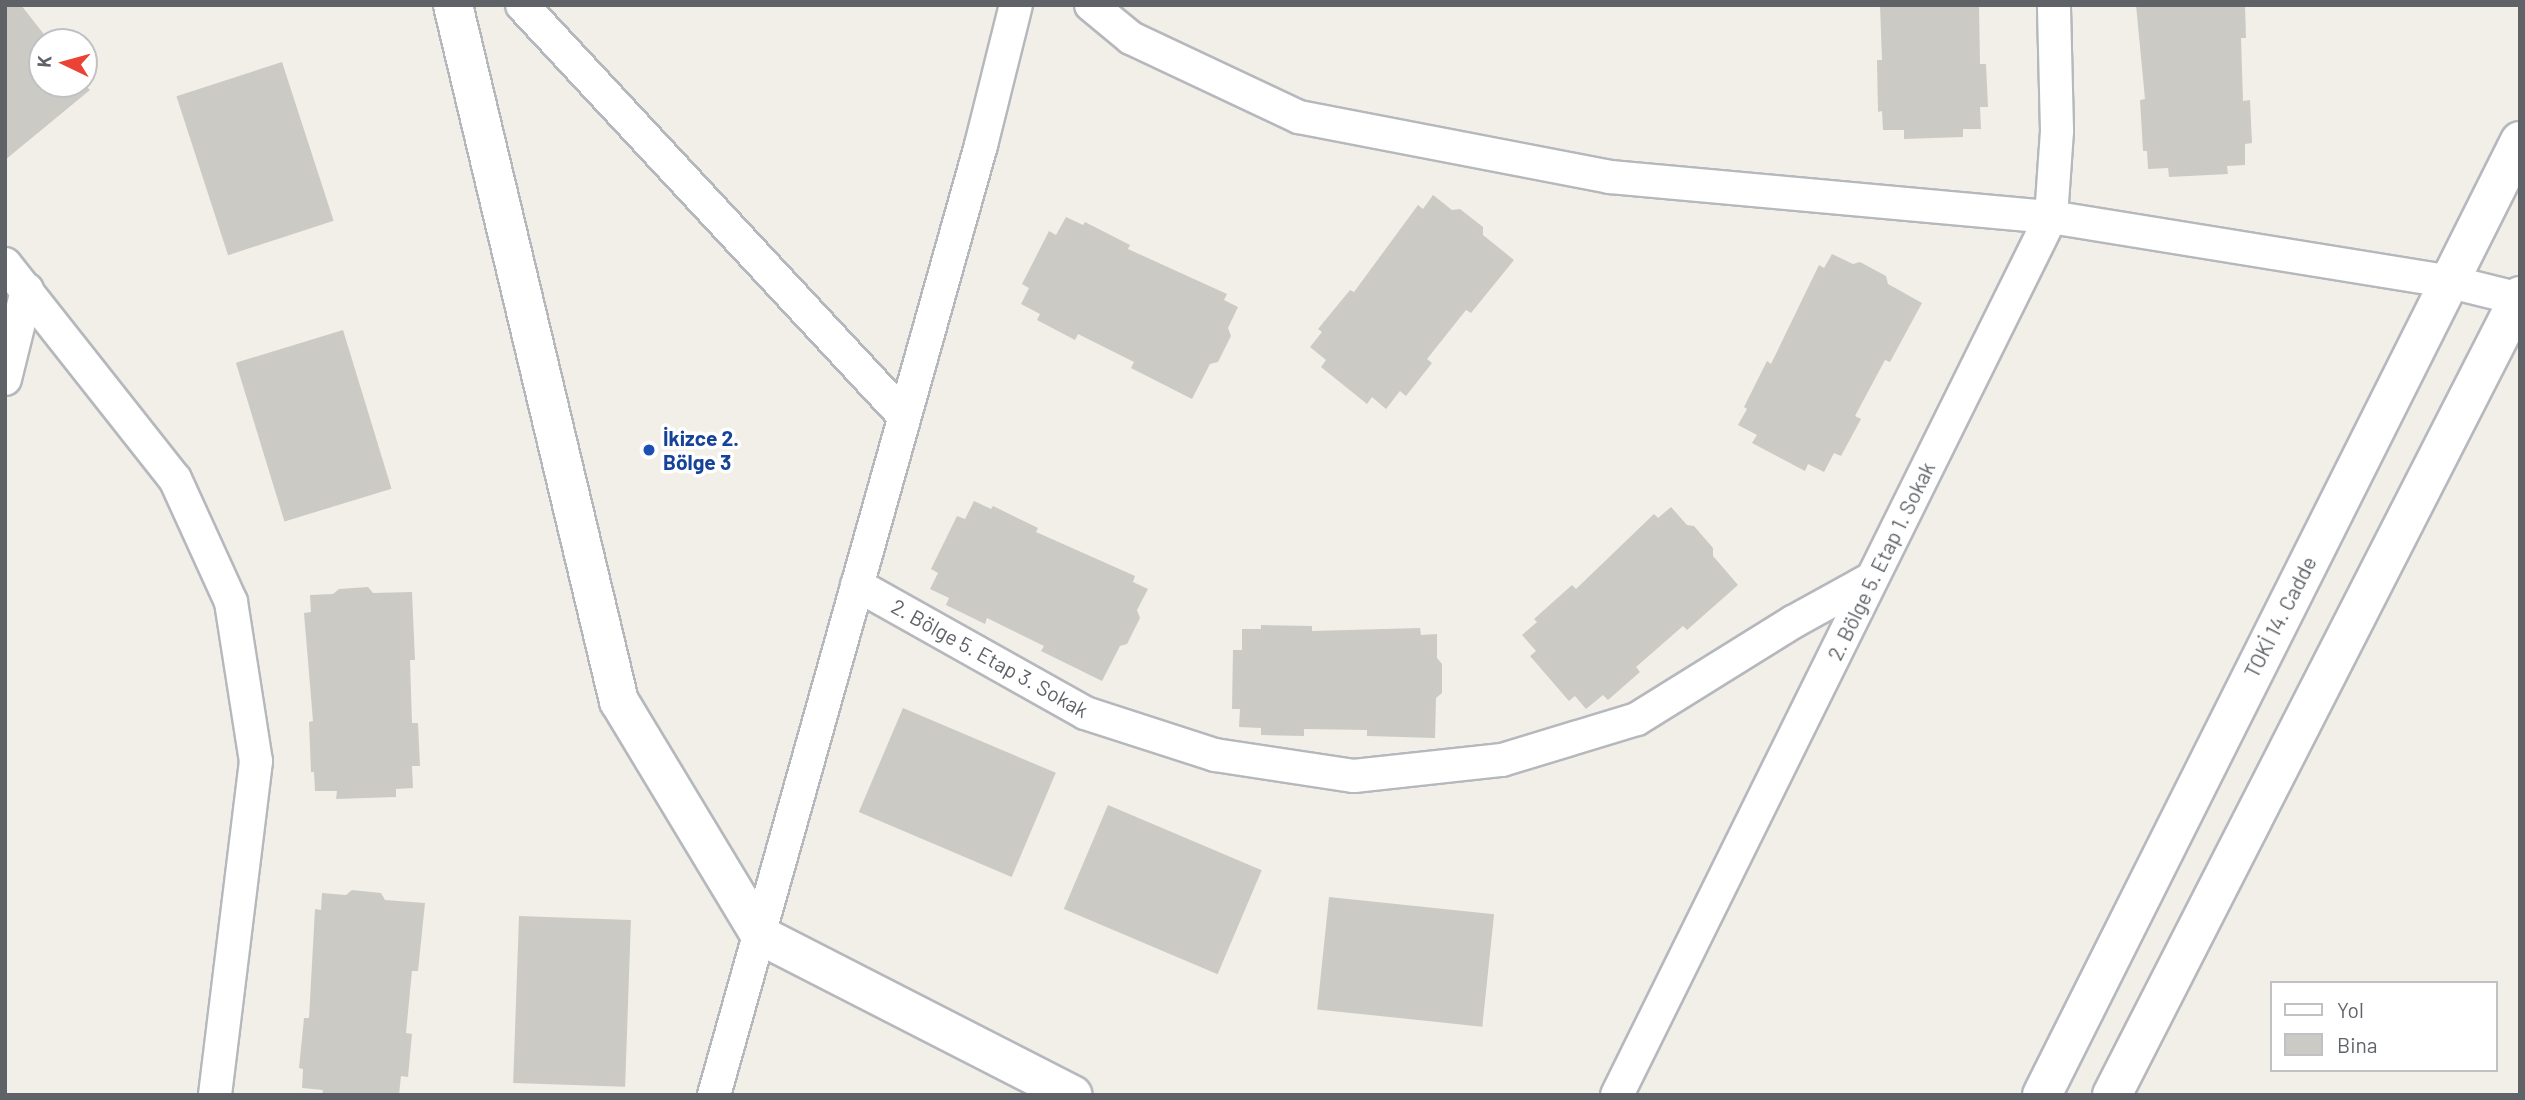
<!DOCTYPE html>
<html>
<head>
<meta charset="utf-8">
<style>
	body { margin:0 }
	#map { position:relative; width:2525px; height:1100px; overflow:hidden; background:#f1efe8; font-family:Barlow,sans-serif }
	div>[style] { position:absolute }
	.building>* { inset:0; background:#cccac5; transform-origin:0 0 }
	.roads { filter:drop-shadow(2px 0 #b5b8bc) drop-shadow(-2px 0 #b5b8bc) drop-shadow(0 2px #b5b8bc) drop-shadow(0 -2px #b5b8bc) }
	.minor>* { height:32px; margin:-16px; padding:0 16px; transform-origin:16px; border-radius:16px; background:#fff }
	.tertiary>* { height:38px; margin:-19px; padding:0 19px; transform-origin:19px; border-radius:19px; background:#fff }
	.secondary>* { height:38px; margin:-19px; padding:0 19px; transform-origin:19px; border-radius:19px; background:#fff }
	.dots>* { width:19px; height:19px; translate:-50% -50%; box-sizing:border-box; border:4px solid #fff; border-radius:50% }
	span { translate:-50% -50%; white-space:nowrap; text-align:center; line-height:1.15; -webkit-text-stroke:7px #fff; paint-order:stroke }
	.transit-label { font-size:21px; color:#164399; font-weight:700 }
	.left { translate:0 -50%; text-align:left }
	.street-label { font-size:21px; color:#5f6368 }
	.frame { position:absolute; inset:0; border:7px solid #5f6368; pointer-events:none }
	.legend { position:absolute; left:2270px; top:981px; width:228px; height:91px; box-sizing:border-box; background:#fff; border:2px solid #bfc1c3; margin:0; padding:9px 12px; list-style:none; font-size:21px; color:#5f6368 }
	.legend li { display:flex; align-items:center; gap:14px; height:35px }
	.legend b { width:35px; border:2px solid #bfc1c3 }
	.north { position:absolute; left:28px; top:28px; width:70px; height:70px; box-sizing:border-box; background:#fff; border:2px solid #bfc1c3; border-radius:50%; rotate:275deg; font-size:19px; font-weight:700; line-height:28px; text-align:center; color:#5f6368 }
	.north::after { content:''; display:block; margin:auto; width:24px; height:32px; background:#ea4335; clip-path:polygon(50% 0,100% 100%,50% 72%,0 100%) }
</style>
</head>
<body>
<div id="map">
	<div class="building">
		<div style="clip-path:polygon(5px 5px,21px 5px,50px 42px,42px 42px,42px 84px,84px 84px,90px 90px,5px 160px)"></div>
		<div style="clip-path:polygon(1880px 5px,1979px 5px,1980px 64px,1986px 64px,1988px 107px,1980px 107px,1981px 129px,1963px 129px,1963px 137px,1904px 139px,1904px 130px,1883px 130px,1882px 111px,1878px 112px,1877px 60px,1882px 60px)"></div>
		<div style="clip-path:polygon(2136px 5px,2245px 5px,2246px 38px,2241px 38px,2243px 101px,2250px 100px,2252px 143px,2245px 144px,2245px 165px,2227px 166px,2228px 174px,2169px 177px,2168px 168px,2148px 169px,2147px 151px,2143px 151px,2140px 100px,2145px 99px)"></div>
		<div style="left:282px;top:62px;width:167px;height:111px;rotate:72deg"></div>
		<div style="clip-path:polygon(1433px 195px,1452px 210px,1460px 209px,1483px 227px,1483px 235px,1514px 260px,1471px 313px,1466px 310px,1427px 359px,1432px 363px,1406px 396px,1400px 391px,1386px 409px,1372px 397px,1367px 404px,1321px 367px,1326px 360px,1310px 347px,1322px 332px,1318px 329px,1350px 290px,1354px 292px,1418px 205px,1423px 209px)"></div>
		<div style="clip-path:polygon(1066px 217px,1083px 225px,1085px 222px,1130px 245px,1128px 249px,1227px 294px,1224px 300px,1238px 307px,1228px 328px,1231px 336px,1218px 362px,1210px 364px,1192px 399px,1131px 368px,1134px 362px,1078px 334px,1075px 340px,1037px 320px,1040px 314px,1021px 304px,1029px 288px,1022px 284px,1049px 231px,1056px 235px)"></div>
		<div style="clip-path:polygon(1832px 254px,1853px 264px,1860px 262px,1886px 276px,1888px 284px,1922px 303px,1890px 362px,1885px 360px,1855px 416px,1861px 419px,1841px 456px,1834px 453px,1824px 472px,1808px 464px,1805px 471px,1752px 443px,1757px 435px,1738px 425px,1747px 409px,1744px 407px,1767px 361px,1771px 364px,1819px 265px,1824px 268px)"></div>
		<div style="left:343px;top:330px;width:166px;height:112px;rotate:73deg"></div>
		<div style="clip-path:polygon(974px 501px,991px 509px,993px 506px,1038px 528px,1036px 532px,1135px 576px,1133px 582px,1148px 589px,1137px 610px,1140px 618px,1127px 644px,1120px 646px,1102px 681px,1041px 651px,1044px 646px,987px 618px,985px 624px,946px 605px,949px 598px,930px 589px,938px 573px,931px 569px,957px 516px,965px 519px)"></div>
		<div style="clip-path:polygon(1671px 507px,1687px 525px,1694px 526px,1713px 548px,1713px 556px,1738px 585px,1687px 630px,1683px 626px,1636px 667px,1640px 672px,1608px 700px,1603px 695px,1586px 709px,1575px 696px,1569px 701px,1530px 656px,1536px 651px,1522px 635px,1537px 622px,1534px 619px,1572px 585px,1576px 589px,1654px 514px,1658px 518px)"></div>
		<div style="clip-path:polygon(368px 587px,373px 593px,412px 592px,415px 660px,410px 660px,412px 723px,418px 723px,420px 766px,412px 766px,413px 788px,396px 789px,396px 797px,336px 799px,337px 791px,315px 791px,314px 772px,311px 772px,309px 722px,313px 721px,304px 613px,311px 612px,310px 595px,333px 594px,339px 589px)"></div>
		<div style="clip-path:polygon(1261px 625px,1312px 626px,1312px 631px,1420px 628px,1421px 635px,1437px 634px,1437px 658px,1442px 664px,1442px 693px,1436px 698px,1435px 738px,1367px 736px,1367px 730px,1304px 729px,1304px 736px,1261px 735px,1261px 728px,1239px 727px,1240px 709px,1232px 709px,1233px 650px,1242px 650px,1242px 629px,1261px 629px)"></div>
		<div style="left:903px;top:708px;width:166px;height:113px;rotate:23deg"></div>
		<div style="left:1108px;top:805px;width:167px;height:113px;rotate:23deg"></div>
		<div style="clip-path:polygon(352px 890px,381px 893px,385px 900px,425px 903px,418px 971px,412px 971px,406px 1033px,412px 1034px,408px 1077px,401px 1076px,399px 1095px,322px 1095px,323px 1090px,302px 1088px,303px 1069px,299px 1068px,304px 1018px,309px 1018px,315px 909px,321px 910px,322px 893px,346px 895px)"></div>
		<div style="left:1329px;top:897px;width:166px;height:113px;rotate:6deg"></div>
		<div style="left:519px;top:916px;width:112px;height:167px;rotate:2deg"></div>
	</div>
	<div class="roads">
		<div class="minor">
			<div style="left:522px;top:5px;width:561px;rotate:47.09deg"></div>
			<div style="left:1091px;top:5px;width:52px;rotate:39.5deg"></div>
			<div style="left:1131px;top:38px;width:186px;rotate:25.2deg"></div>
			<div style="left:1299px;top:117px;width:317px;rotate:10.9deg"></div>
			<div style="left:1610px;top:177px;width:443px;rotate:5.2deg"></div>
			<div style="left:2051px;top:217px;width:401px;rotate:9.2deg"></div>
			<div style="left:2447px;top:281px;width:75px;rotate:13.9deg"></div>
			<div style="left:5px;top:264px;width:274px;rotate:51.7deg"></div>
			<div style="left:175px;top:479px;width:135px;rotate:65.5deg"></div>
			<div style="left:231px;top:602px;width:161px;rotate:81.1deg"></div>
			<div style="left:256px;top:761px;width:337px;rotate:97deg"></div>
			<div style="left:5px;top:379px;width:92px;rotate:-76.1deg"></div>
			<div style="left:857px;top:585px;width:261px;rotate:29.3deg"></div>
			<div style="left:1085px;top:713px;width:137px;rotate:17.9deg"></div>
			<div style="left:1215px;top:755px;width:141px;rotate:8.6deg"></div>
			<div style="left:1354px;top:776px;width:149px;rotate:-6.2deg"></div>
			<div style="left:1502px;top:760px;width:141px;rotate:-16.9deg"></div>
			<div style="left:1637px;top:719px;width:184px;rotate:-31.9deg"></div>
			<div style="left:1793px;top:622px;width:89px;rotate:-28.9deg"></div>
			<div style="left:714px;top:1095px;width:987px;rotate:-74.3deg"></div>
			<div style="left:981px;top:145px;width:144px;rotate:-76deg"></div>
			<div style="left:1617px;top:1095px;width:979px;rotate:-63.7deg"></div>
			<div style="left:2051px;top:217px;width:86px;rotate:-86deg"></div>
			<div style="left:2057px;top:131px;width:126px;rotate:-91.4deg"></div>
		</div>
		<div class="tertiary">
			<div style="left:453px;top:5px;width:716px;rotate:76.59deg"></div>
			<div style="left:619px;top:701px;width:273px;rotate:58.9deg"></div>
			<div style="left:760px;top:935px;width:351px;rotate:27.1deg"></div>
		</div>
		<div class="secondary">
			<div style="left:2042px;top:1095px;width:1067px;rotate:-63.39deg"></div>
			<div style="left:2112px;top:1095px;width:897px;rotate:-62.95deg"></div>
		</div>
	</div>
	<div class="dots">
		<div style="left:649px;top:450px;background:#1a4fb4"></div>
	</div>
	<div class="transit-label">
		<span class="left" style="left:663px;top:450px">İkizce 2.<br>Bölge 3</span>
	</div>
	<div class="street-label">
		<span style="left:1881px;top:561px;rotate:-64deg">2. Bölge 5. Etap 1. Sokak</span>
		<span style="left:2280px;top:617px;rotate:-63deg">TOKİ 14. Cadde</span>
		<span style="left:990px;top:658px;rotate:29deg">2. Bölge 5. Etap 3. Sokak</span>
	</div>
	<div class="frame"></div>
	<ul class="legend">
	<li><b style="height:9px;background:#fff"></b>Yol</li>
	<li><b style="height:19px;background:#cccac5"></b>Bina</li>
	</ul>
	<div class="north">K</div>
</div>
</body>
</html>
